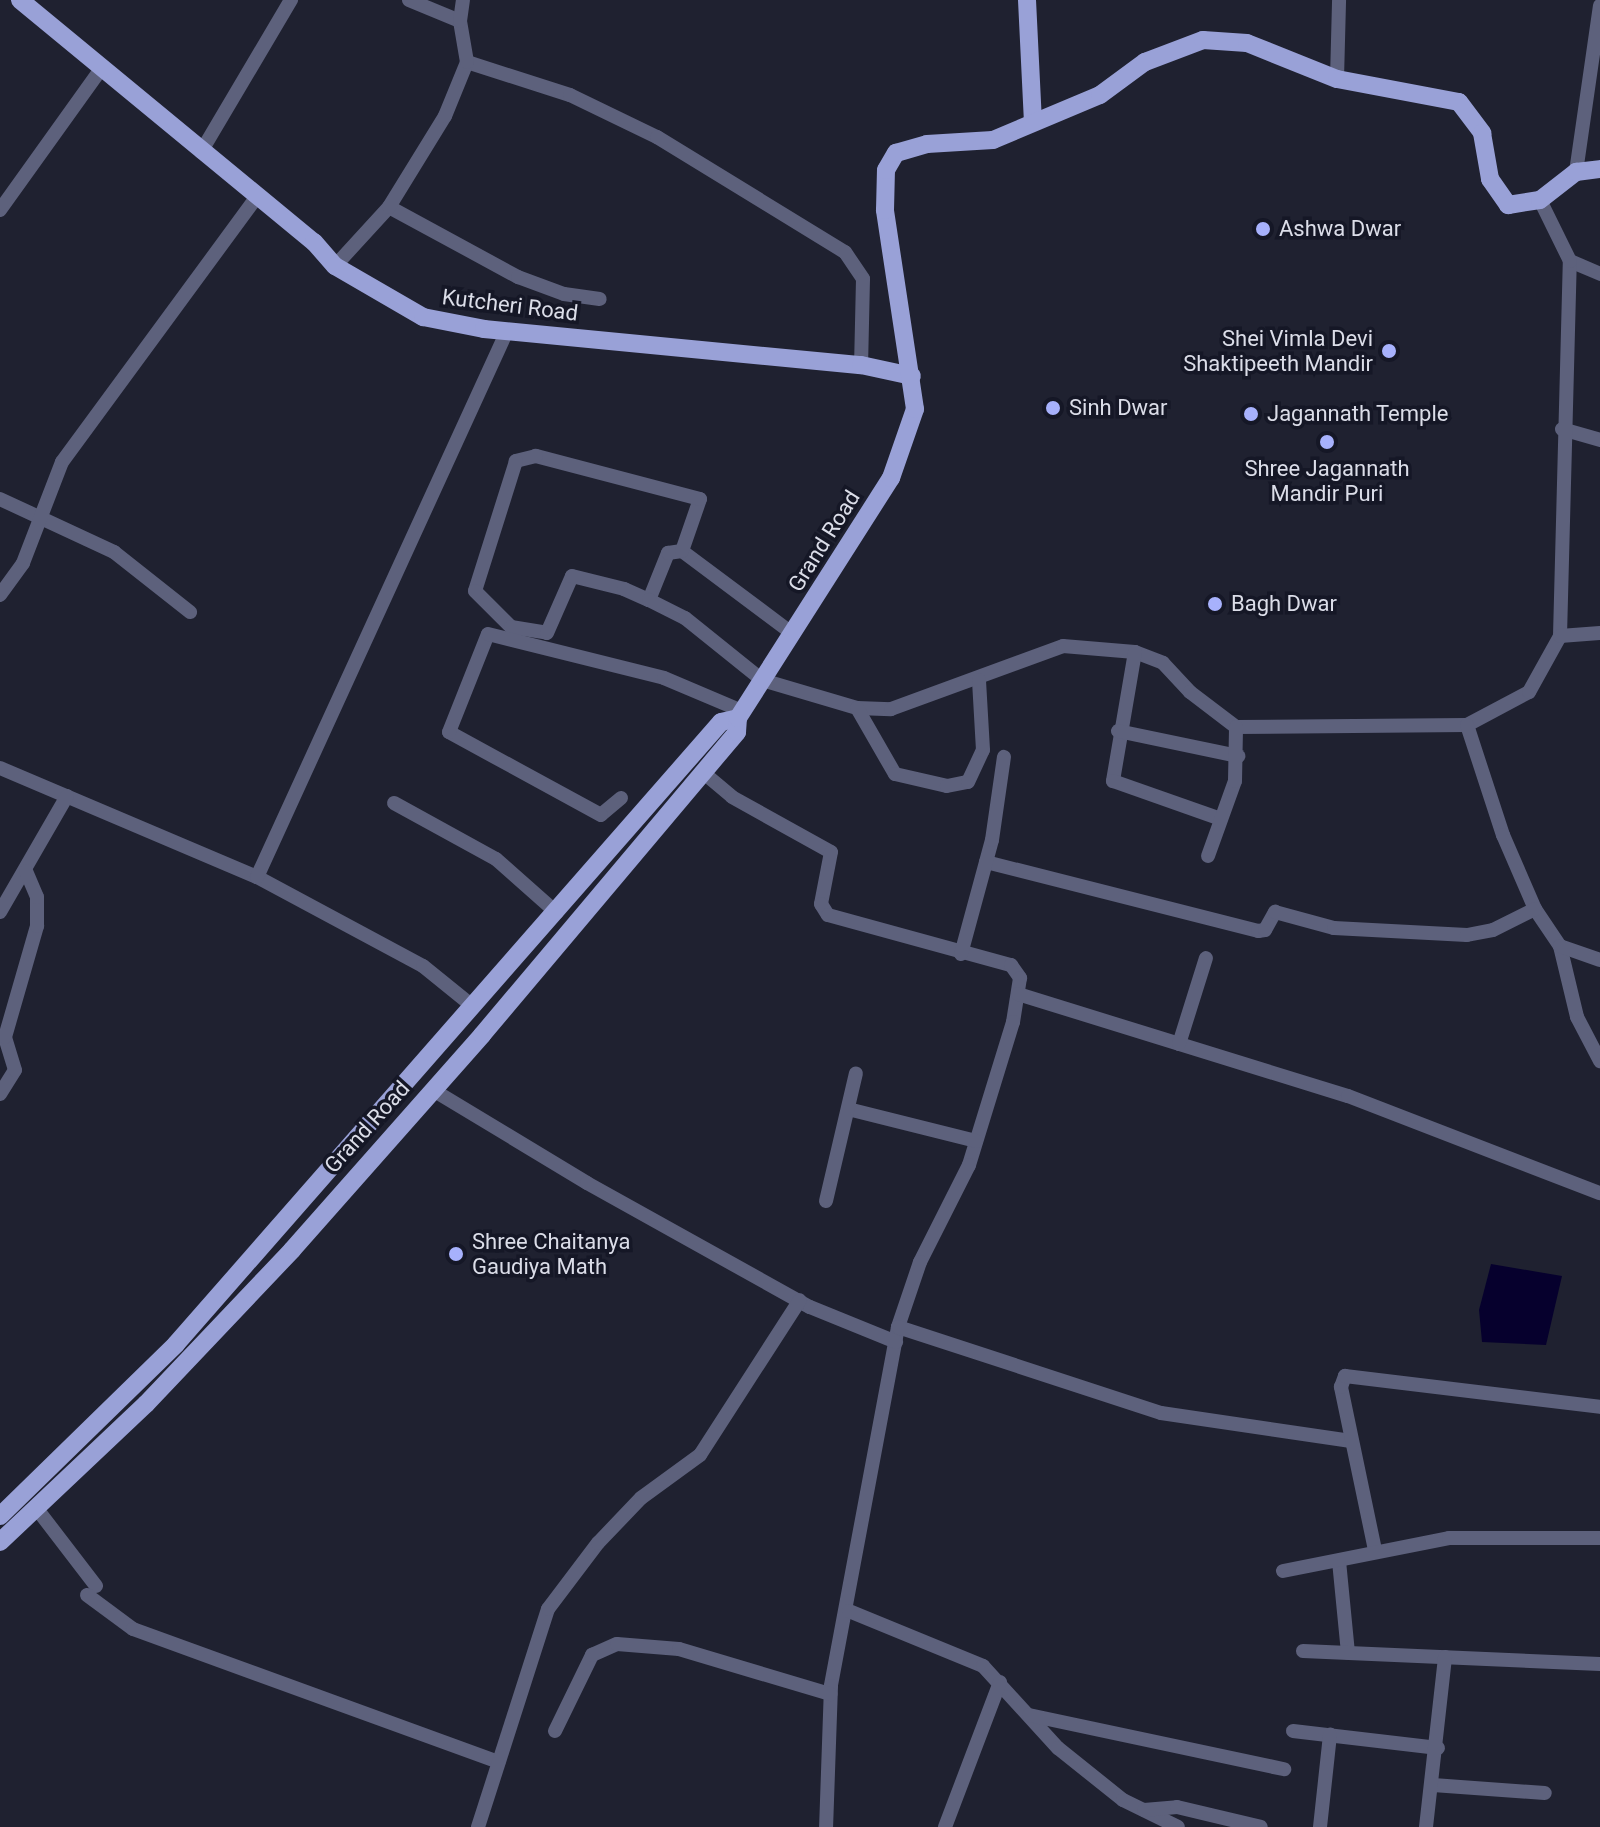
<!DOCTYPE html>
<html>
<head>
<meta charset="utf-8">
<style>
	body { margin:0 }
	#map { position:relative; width:1600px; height:1827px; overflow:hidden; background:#1f2130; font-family:Roboto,sans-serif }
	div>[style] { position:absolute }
	.water>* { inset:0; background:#06002d }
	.minor>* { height:14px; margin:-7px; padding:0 7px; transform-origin:7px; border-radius:7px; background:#5d617c }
	.major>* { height:18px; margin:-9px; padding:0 9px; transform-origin:9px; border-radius:9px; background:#99a1d7 }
	.dots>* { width:22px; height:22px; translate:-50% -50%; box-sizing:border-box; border:4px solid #151726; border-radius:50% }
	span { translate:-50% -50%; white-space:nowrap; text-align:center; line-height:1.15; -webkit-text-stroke:7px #151726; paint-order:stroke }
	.poi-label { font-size:22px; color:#dbdde8 }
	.left { translate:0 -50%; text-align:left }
	.right { translate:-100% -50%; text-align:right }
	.street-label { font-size:22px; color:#dbdde8 }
</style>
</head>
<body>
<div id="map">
	<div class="water">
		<div style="clip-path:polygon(1491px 1264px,1562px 1276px,1546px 1345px,1482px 1342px,1479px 1310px)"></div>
	</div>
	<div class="minor">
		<div style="left:409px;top:0;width:55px;rotate:22.4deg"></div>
		<div style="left:467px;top:62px;width:108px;rotate:17.8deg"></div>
		<div style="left:570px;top:95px;width:97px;rotate:25.8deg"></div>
		<div style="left:657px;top:137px;width:220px;rotate:31.5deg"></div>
		<div style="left:845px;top:252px;width:32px;rotate:56deg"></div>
		<div style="left:863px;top:279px;width:86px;rotate:91.3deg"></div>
		<div style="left:1337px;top:79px;width:79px;rotate:-88.5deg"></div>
		<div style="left:201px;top:152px;width:177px;rotate:-59.4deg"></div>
		<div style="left:1576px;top:172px;width:168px;rotate:-81.8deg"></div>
		<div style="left:389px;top:207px;width:147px;rotate:28.5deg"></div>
		<div style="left:518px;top:277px;width:49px;rotate:20.3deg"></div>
		<div style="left:564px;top:294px;width:36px;rotate:8deg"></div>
		<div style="left:0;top:210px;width:173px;rotate:-54.4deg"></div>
		<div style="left:1570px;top:261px;width:33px;rotate:23deg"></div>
		<div style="left:335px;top:266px;width:80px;rotate:-47.5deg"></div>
		<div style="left:389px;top:207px;width:107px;rotate:-58.4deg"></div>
		<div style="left:445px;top:116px;width:58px;rotate:-67.8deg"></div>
		<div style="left:467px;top:62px;width:42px;rotate:-99.7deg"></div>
		<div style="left:460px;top:21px;width:21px;rotate:-82deg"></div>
		<div style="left:1562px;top:429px;width:40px;rotate:16deg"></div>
		<div style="left:0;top:499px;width:126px;rotate:24.9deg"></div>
		<div style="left:114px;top:552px;width:97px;rotate:38.3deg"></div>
		<div style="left:682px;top:551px;width:139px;rotate:36.8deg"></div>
		<div style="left:0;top:595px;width:39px;rotate:-54deg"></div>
		<div style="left:23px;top:563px;width:108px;rotate:-68.9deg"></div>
		<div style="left:62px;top:462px;width:331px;rotate:-53.7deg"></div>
		<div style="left:649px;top:600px;width:51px;rotate:-68deg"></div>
		<div style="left:668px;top:553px;width:14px;rotate:-8deg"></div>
		<div style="left:682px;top:551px;width:55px;rotate:-70.9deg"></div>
		<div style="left:700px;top:499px;width:170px;rotate:-165.3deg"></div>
		<div style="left:536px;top:456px;width:21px;rotate:166deg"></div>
		<div style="left:516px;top:461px;width:136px;rotate:107.5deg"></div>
		<div style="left:475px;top:591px;width:51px;rotate:45deg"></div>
		<div style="left:511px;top:627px;width:36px;rotate:9deg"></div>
		<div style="left:547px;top:633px;width:62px;rotate:-66.3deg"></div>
		<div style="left:572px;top:576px;width:54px;rotate:14deg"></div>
		<div style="left:624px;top:589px;width:27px;rotate:24deg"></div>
		<div style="left:649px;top:600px;width:40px;rotate:26.6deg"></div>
		<div style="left:685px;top:618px;width:99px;rotate:38.8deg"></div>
		<div style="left:762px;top:680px;width:99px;rotate:16.4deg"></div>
		<div style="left:857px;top:708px;width:34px;rotate:2deg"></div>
		<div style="left:891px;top:709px;width:183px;rotate:-20.1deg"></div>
		<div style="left:1063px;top:646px;width:72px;rotate:4.8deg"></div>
		<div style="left:1135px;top:652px;width:30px;rotate:21deg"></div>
		<div style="left:1163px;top:663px;width:40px;rotate:47deg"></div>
		<div style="left:1190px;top:692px;width:58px;rotate:37.3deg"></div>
		<div style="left:1236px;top:727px;width:231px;rotate:-0.5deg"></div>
		<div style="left:1467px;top:725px;width:70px;rotate:-28deg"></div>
		<div style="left:1529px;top:692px;width:64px;rotate:-61deg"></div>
		<div style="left:1560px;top:636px;width:375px;rotate:-88.5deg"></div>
		<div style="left:1570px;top:261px;width:68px;rotate:-116.2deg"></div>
		<div style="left:1560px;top:636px;width:40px;rotate:-4.3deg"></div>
		<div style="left:1135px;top:652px;width:131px;rotate:99.7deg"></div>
		<div style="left:1113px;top:781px;width:114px;rotate:19.4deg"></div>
		<div style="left:857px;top:708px;width:76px;rotate:60.1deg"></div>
		<div style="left:895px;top:774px;width:53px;rotate:13deg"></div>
		<div style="left:947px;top:786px;width:21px;rotate:-11deg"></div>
		<div style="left:968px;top:782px;width:35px;rotate:-65deg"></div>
		<div style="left:983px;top:750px;width:70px;rotate:-93.3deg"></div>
		<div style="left:1467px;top:725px;width:116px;rotate:71.9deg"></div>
		<div style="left:1503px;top:835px;width:81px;rotate:66.6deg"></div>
		<div style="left:1535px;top:909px;width:45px;rotate:56deg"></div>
		<div style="left:1560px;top:946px;width:73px;rotate:76.5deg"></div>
		<div style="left:1577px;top:1017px;width:50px;rotate:62.4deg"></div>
		<div style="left:1118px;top:731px;width:123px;rotate:11.8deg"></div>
		<div style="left:0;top:768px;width:279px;rotate:23deg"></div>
		<div style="left:257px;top:877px;width:188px;rotate:28.2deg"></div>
		<div style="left:423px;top:966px;width:60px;rotate:39deg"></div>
		<div style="left:705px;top:774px;width:35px;rotate:40deg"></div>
		<div style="left:732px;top:797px;width:113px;rotate:29.1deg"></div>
		<div style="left:831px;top:852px;width:53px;rotate:100.9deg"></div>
		<div style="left:821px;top:904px;width:13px;rotate:58deg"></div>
		<div style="left:828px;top:915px;width:190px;rotate:15.3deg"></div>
		<div style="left:1011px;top:965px;width:16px;rotate:55deg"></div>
		<div style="left:1020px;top:978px;width:45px;rotate:99deg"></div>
		<div style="left:1013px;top:1022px;width:150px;rotate:107.1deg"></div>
		<div style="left:969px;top:1165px;width:109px;rotate:116.8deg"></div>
		<div style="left:920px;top:1262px;width:69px;rotate:108.7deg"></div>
		<div style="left:898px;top:1327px;width:365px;rotate:100.6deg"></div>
		<div style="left:831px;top:1686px;width:141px;rotate:92deg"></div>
		<div style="left:621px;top:798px;width:26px;rotate:140deg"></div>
		<div style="left:601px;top:815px;width:173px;rotate:-151.4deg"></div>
		<div style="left:449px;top:732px;width:105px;rotate:-68.3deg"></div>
		<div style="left:488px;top:634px;width:181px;rotate:14deg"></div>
		<div style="left:664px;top:678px;width:85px;rotate:22.9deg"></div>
		<div style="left:394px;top:803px;width:116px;rotate:28.8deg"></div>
		<div style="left:496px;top:859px;width:81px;rotate:41.5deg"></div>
		<div style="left:1208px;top:856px;width:80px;rotate:-70.2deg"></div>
		<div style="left:1235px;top:781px;width:54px;rotate:-88.9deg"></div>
		<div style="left:986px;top:862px;width:281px;rotate:14.2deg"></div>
		<div style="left:1258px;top:931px;width:7px;rotate:-8deg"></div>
		<div style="left:1265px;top:930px;width:21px;rotate:-61deg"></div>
		<div style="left:1275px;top:912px;width:61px;rotate:15.2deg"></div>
		<div style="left:1334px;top:928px;width:133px;rotate:3deg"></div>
		<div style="left:1467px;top:935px;width:26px;rotate:-11deg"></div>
		<div style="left:1493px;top:930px;width:47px;rotate:-26.6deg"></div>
		<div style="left:257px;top:877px;width:601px;rotate:-65.4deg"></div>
		<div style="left:0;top:912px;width:134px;rotate:-60deg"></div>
		<div style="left:1560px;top:946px;width:42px;rotate:19.3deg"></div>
		<div style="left:961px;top:954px;width:118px;rotate:-74.8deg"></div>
		<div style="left:992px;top:840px;width:84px;rotate:-81.8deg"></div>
		<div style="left:1018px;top:994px;width:345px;rotate:17.2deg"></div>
		<div style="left:1348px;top:1096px;width:270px;rotate:21.1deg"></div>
		<div style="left:1179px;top:1044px;width:90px;rotate:-72.6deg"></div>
		<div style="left:433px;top:1090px;width:180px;rotate:31.1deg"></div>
		<div style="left:587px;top:1183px;width:255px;rotate:29.1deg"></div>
		<div style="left:810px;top:1307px;width:93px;rotate:22.1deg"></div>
		<div style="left:0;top:1094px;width:28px;rotate:-58deg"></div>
		<div style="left:15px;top:1070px;width:34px;rotate:-107deg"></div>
		<div style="left:5px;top:1037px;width:116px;rotate:-73.9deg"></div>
		<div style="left:37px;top:926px;width:29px;rotate:-90deg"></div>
		<div style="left:37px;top:897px;width:28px;rotate:-113deg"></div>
		<div style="left:848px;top:1109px;width:132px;rotate:14deg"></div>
		<div style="left:826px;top:1201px;width:131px;rotate:-76.8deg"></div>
		<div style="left:898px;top:1327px;width:277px;rotate:18.1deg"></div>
		<div style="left:1161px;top:1413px;width:192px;rotate:8.4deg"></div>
		<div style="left:37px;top:1509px;width:97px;rotate:52.5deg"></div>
		<div style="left:1375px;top:1550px;width:167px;rotate:-101.8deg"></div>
		<div style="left:1341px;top:1387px;width:12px;rotate:-70deg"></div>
		<div style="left:1345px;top:1376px;width:257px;rotate:6.9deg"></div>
		<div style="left:1339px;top:1561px;width:92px;rotate:84.4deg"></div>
		<div style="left:1283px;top:1571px;width:169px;rotate:-11.2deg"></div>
		<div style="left:1449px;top:1538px;width:151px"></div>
		<div style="left:87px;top:1595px;width:57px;rotate:36.5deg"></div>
		<div style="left:133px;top:1629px;width:389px;rotate:20deg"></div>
		<div style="left:849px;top:1611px;width:145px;rotate:22.3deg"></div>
		<div style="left:983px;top:1666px;width:111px;rotate:47.6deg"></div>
		<div style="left:1058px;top:1748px;width:83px;rotate:38.7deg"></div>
		<div style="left:1123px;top:1800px;width:61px;rotate:26.1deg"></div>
		<div style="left:1303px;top:1651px;width:297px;rotate:2.5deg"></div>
		<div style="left:1029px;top:1715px;width:261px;rotate:12deg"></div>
		<div style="left:555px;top:1731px;width:85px;rotate:-64deg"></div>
		<div style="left:592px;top:1655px;width:27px;rotate:-24deg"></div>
		<div style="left:617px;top:1644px;width:62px;rotate:4.6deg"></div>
		<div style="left:679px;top:1649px;width:158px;rotate:16.6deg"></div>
		<div style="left:1293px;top:1731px;width:146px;rotate:6.7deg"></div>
		<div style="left:1433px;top:1785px;width:112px;rotate:4.1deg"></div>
		<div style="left:1144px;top:1810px;width:33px;rotate:-5deg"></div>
		<div style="left:1177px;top:1807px;width:86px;rotate:13.4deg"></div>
		<div style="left:478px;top:1827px;width:229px;rotate:-72.2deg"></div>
		<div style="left:548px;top:1609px;width:83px;rotate:-52.9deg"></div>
		<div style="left:598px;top:1543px;width:62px;rotate:-46.3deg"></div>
		<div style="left:641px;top:1498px;width:73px;rotate:-36.1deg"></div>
		<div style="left:700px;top:1455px;width:184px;rotate:-57.2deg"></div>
		<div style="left:945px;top:1827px;width:155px;rotate:-69.2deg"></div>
		<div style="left:1320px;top:1827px;width:93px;rotate:-83.8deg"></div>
		<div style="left:1426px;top:1827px;width:171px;rotate:-83.6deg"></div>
	</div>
	<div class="major">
		<div style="left:20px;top:0;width:381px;rotate:39.5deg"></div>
		<div style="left:314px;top:242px;width:32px;rotate:49deg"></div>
		<div style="left:335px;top:266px;width:102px;rotate:30.1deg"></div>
		<div style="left:423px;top:317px;width:62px;rotate:11.1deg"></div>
		<div style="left:484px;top:329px;width:379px;rotate:5.5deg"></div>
		<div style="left:861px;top:365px;width:52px;rotate:12.2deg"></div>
		<div style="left:1027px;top:0;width:121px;rotate:87.2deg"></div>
		<div style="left:0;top:1516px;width:246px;rotate:-44.3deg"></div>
		<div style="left:176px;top:1344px;width:827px;rotate:-48.77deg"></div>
		<div style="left:721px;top:722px;width:17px;rotate:-13deg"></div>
		<div style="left:0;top:1542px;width:201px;rotate:-43.4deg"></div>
		<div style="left:146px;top:1404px;width:212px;rotate:-46.5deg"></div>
		<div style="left:292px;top:1250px;width:287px;rotate:-48.5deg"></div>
		<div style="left:482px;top:1035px;width:396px;rotate:-49.9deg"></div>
		<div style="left:737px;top:732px;width:14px;rotate:-86deg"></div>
		<div style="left:738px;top:718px;width:285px;rotate:-57.5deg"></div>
		<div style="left:891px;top:478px;width:73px;rotate:-70.8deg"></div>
		<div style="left:915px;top:409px;width:201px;rotate:-98.6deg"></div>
		<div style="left:885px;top:210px;width:40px;rotate:-88.6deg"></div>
		<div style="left:886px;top:170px;width:20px;rotate:-60deg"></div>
		<div style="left:896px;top:153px;width:32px;rotate:-16deg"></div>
		<div style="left:927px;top:144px;width:66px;rotate:-3.5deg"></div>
		<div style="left:993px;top:140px;width:116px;rotate:-22.8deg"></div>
		<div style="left:1100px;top:95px;width:56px;rotate:-36.3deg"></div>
		<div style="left:1145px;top:62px;width:62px;rotate:-20.8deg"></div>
		<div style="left:1203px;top:40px;width:44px;rotate:3.9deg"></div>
		<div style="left:1247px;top:43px;width:97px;rotate:21.8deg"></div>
		<div style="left:1337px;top:79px;width:124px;rotate:10.7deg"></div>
		<div style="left:1459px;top:102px;width:39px;rotate:53deg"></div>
		<div style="left:1482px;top:133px;width:47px;rotate:80.1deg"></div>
		<div style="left:1490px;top:179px;width:32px;rotate:55deg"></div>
		<div style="left:1508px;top:205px;width:32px;rotate:-9deg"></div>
		<div style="left:1540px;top:200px;width:46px;rotate:-37.9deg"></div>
		<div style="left:1576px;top:172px;width:24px;rotate:-7deg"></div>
	</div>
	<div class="dots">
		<div style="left:1263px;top:229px;background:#a7b1fc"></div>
		<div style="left:1389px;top:351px;background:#a7b1fc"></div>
		<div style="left:1053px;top:408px;background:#a7b1fc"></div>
		<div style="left:1251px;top:414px;background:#a7b1fc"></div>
		<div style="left:1327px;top:442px;background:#a7b1fc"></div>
		<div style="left:1215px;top:604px;background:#a7b1fc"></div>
		<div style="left:456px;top:1254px;background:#a7b1fc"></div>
	</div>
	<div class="poi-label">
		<span class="left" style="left:1279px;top:229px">Ashwa Dwar</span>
		<span class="right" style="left:1373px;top:351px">Shei Vimla Devi<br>Shaktipeeth Mandir</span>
		<span class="left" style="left:1069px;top:408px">Sinh Dwar</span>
		<span class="left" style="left:1267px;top:414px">Jagannath Temple</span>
		<span style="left:1327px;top:481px">Shree Jagannath<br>Mandir Puri</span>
		<span class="left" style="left:1231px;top:604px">Bagh Dwar</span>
		<span class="left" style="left:472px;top:1254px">Shree Chaitanya<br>Gaudiya Math</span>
	</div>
	<div class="street-label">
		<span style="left:510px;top:305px;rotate:7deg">Kutcheri Road</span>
		<span style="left:824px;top:541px;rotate:-58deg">Grand Road</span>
		<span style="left:367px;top:1127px;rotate:-48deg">Grand Road</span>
	</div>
</div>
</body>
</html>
